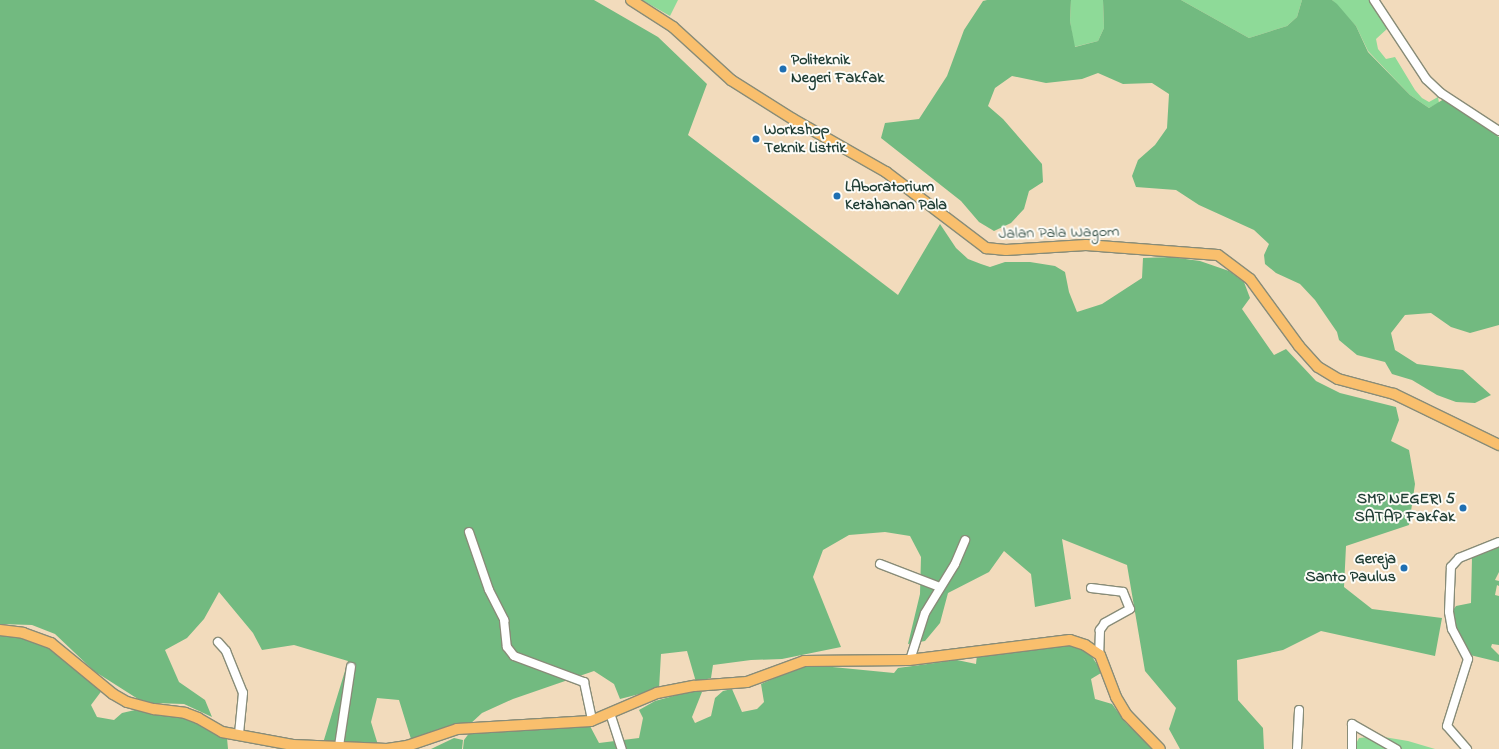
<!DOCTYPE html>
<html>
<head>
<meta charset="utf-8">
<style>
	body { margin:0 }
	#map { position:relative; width:1499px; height:749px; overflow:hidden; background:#f2dbbc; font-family:"Indie Flower",sans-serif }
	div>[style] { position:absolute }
	.green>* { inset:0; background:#8eda98 }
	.forest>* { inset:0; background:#72ba80 }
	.roads { filter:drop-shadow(1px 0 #888c78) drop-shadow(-1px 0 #888c78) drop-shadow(0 1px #888c78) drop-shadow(0 -1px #888c78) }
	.minor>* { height:8px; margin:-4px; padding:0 4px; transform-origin:4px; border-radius:4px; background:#fff }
	.major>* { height:10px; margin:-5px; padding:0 5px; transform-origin:5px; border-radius:5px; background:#f9bf6d }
	.dots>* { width:11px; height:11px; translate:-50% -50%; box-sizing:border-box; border:2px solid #fdfcf7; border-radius:50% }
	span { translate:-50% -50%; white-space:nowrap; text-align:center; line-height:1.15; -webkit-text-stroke:4px #fdfcf7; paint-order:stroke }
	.poi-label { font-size:16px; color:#1f3d34; font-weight:700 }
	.left { translate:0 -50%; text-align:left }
	.right { translate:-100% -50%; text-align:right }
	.street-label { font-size:16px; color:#1f3d34 }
</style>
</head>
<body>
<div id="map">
	<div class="green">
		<div style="clip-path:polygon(642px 0,678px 0,670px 16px)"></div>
		<div style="clip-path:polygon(1071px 0,1103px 0,1104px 28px,1098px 41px,1074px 47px,1070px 21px)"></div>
		<div style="clip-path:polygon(1181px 0,1302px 0,1297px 17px,1287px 26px,1249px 38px)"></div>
		<div style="clip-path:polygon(1332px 0,1369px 0,1388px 28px,1376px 39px,1378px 49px,1386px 59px,1395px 57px,1415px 90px,1422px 98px,1429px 102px,1438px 97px,1439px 103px,1429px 108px,1410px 95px,1368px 51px,1356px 26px)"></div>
		<div style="clip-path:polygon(1378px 736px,1408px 741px,1435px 749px,1353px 749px,1359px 738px)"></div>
	</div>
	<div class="forest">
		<div style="clip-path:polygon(0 0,594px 0,658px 37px,707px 84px,688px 135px,898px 295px,940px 224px,956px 248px,968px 259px,981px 264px,990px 267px,1005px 262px,1030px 262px,1055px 266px,1065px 272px,1069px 292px,1077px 312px,1102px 304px,1142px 278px,1143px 258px,1171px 257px,1200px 261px,1229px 271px,1244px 282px,1250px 298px,1242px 309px,1274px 355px,1286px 349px,1316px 381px,1340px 393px,1396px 407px,1399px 420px,1391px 441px,1409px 450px,1415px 484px,1409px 525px,1346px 546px,1344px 587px,1372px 609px,1442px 618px,1435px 656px,1321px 631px,1283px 650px,1237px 660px,1238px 700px,1263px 728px,1264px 749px,1180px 749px,1169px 729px,1176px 708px,1145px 671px,1127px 565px,1062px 539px,1071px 599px,1035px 607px,1031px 574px,1004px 551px,989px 572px,948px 593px,940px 623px,925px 641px,908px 644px,920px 594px,921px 557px,910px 536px,885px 532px,849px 535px,823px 550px,813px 577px,841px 647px,782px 659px,751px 660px,713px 665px,711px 678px,696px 682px,687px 651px,661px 654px,659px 689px,620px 699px,614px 684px,594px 671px,513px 699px,482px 713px,469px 725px,439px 729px,411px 739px,399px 700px,377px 698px,371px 722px,378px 745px,323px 743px,348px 661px,294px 645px,262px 650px,253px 633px,219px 592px,204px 619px,187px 638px,165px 650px,179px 682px,205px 700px,212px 717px,184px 704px,153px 703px,138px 699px,94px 671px,55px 634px,32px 625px,0 624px)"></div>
		<div style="clip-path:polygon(987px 0,1071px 0,1070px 21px,1075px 47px,1098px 41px,1104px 28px,1103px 0,1181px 0,1249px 38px,1287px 26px,1297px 17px,1302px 0,1332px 0,1337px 4px,1356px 26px,1368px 52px,1410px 95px,1429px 108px,1444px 99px,1499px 137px,1499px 325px,1470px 333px,1451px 327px,1431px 313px,1405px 315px,1391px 333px,1395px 350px,1417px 364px,1463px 370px,1491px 395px,1475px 403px,1456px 402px,1437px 395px,1412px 380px,1392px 374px,1385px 362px,1357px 355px,1339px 340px,1337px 332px,1315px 300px,1300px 284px,1276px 273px,1265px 264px,1264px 255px,1269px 244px,1254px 230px,1199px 205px,1176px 190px,1136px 187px,1132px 176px,1138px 160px,1155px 145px,1167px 128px,1169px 94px,1152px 83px,1123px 84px,1098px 73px,1082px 79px,1046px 83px,1012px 76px,995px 88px,988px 106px,1003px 119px,1042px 164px,1043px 182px,1029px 191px,1024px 209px,1011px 223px,994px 231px,979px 222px,961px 201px,881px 138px,885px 123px,919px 119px,947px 76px,964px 30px,983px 1px)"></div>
		<div style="clip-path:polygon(1499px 546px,1499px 572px,1495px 580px,1499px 581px,1499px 586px,1497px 585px,1495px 595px,1499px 596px,1499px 645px,1492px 644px,1491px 647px,1499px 655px,1499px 662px,1470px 655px,1459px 638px,1451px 613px,1456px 606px,1471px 603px,1472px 557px)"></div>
		<div style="clip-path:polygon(0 632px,5px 636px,14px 634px,54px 644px,103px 689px,91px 705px,97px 717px,114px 720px,122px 713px,135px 710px,191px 719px,227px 738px,228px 749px,0 749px)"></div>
		<div style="clip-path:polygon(1067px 643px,1079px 646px,1090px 654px,1099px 667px,1101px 673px,1091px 679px,1095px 699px,1112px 704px,1126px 723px,1155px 749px,463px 749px,464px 740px,470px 732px,590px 726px,599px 743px,639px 738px,643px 718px,639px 710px,655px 701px,688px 692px,702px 692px,692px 717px,695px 723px,711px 716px,715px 698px,723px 691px,732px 689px,742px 712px,757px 709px,764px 702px,761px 684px,801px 667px,822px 666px,894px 673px,898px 668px,957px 660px,976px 664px,977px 655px)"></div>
		<div style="clip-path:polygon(454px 738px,463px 740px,462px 749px,431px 749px)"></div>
	</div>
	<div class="roads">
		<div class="minor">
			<div style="left:1374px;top:0;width:95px;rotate:56.6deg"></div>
			<div style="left:1426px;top:79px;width:21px;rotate:43deg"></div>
			<div style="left:1441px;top:93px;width:69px;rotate:33.2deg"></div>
			<div style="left:469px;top:532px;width:61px;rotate:71deg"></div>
			<div style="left:489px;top:590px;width:34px;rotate:63deg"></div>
			<div style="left:504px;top:620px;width:27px;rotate:84deg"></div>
			<div style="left:507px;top:647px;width:11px;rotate:52deg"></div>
			<div style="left:514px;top:656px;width:75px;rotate:20.4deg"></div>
			<div style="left:584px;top:682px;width:40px;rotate:78deg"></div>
			<div style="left:880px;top:564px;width:64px;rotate:21deg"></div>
			<div style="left:1091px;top:588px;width:32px;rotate:7deg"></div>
			<div style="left:1123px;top:592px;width:18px;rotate:68deg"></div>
			<div style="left:1130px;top:609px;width:29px;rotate:151deg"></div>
			<div style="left:1105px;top:623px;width:9px;rotate:126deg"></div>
			<div style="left:1100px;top:630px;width:24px;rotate:92deg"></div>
			<div style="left:218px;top:642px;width:12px;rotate:48deg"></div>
			<div style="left:226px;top:651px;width:45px;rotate:68deg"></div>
			<div style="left:243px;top:693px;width:41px;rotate:95.6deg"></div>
			<div style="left:910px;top:660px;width:49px;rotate:-72.3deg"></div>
			<div style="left:925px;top:613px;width:57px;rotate:-58.5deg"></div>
			<div style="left:955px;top:564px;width:26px;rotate:-67deg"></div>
			<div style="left:610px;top:713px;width:38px;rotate:72deg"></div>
			<div style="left:1352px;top:724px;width:51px;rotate:29.6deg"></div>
			<div style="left:339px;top:746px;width:80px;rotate:-81.4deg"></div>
			<div style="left:1297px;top:749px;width:39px;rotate:-87deg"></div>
			<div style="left:1352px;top:749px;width:25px;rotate:-90deg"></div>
			<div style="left:1467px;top:749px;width:30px;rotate:-131deg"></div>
			<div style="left:1447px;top:726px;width:70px;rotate:-72.6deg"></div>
			<div style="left:1468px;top:659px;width:34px;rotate:-118deg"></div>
			<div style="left:1452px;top:629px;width:17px;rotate:-100deg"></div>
			<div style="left:1449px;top:612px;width:45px;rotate:-87.5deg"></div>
			<div style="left:1451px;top:567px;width:12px;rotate:-48deg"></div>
			<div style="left:1459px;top:558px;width:43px;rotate:-21.8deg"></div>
		</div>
		<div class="major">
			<div style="left:631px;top:0;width:50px;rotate:32.7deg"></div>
			<div style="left:673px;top:27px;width:79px;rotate:42.4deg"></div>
			<div style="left:731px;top:80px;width:73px;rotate:32.2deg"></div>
			<div style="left:793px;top:119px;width:107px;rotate:29.7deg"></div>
			<div style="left:886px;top:172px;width:126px;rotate:37.2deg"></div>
			<div style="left:986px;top:248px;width:20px;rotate:6deg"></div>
			<div style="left:1006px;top:250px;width:80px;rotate:-3.6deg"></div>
			<div style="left:1086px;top:245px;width:132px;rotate:4.3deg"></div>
			<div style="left:1218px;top:255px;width:40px;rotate:37deg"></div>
			<div style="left:1250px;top:279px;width:83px;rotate:53.8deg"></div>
			<div style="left:1299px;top:346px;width:28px;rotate:48deg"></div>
			<div style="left:1318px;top:367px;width:23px;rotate:31deg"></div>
			<div style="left:1338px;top:379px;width:58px;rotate:15deg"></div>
			<div style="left:1394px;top:394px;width:117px;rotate:25.9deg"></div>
			<div style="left:0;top:630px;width:23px;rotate:7deg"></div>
			<div style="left:23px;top:633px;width:30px;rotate:20deg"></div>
			<div style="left:51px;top:643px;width:80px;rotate:39.4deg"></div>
			<div style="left:113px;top:694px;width:16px;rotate:30deg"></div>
			<div style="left:127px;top:702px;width:28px;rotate:15deg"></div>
			<div style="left:154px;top:709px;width:31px;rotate:7deg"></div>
			<div style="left:185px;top:713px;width:14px;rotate:21deg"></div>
			<div style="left:198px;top:718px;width:28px;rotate:30deg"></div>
			<div style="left:222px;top:732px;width:72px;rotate:10.4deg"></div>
			<div style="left:293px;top:745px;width:94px;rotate:2.4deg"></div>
			<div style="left:387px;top:749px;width:20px;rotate:-9deg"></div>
			<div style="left:407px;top:746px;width:53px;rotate:-18.8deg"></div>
			<div style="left:457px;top:729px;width:134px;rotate:-3.4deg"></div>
			<div style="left:591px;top:721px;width:72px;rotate:-23deg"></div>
			<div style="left:657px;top:693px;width:38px;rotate:-11deg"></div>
			<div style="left:694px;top:686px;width:53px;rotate:-4.3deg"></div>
			<div style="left:747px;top:682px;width:61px;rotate:-20.2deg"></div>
			<div style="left:804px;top:661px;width:105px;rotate:-0.5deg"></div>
			<div style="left:909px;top:660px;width:162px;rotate:-7.1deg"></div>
			<div style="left:1070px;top:640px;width:16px;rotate:18deg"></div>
			<div style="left:1085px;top:645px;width:18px;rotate:34deg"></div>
			<div style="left:1100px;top:655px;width:45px;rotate:69.1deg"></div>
			<div style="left:1116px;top:697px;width:21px;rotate:59deg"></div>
			<div style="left:1127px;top:715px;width:47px;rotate:45.9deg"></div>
		</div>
	</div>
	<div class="dots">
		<div style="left:783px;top:69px;background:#1f6fb2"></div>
		<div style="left:756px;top:139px;background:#1f6fb2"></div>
		<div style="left:837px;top:196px;background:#1f6fb2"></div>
		<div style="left:1463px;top:508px;background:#1f6fb2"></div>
		<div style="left:1404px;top:568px;background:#1f6fb2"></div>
	</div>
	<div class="poi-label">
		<span class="left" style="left:791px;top:69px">Politeknik<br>Negeri Fakfak</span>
		<span class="left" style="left:764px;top:139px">Workshop<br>Teknik Listrik</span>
		<span class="left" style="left:845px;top:196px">LAboratorium<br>Ketahanan Pala</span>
		<span class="right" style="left:1455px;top:508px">SMP NEGERI 5<br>SATAP Fakfak</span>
		<span class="right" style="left:1396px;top:568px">Gereja<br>Santo Paulus</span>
	</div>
	<div class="street-label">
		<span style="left:1059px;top:233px;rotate:-1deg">Jalan Pala Wagom</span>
	</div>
</div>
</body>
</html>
